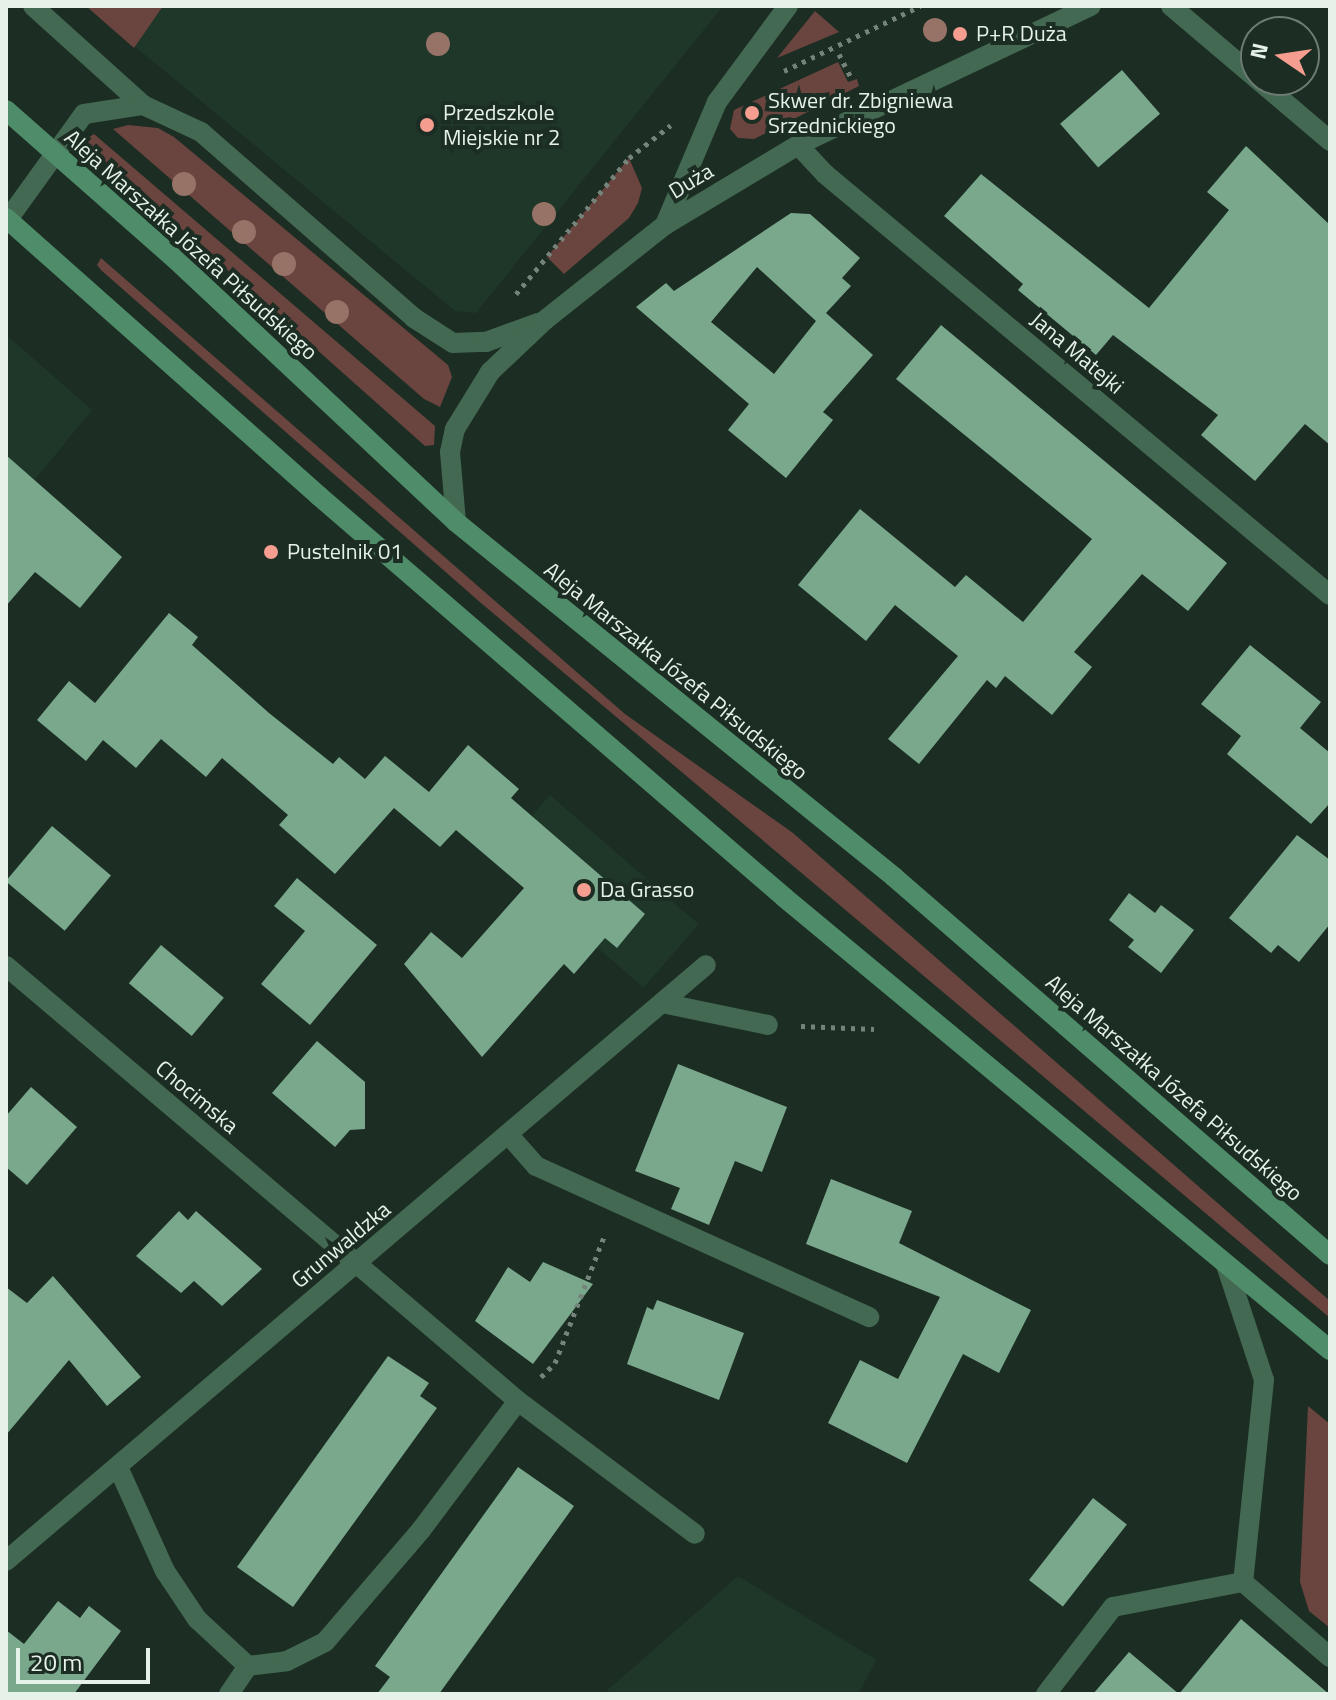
<!DOCTYPE html>
<html>
<head>
<meta charset="utf-8">
<style>
	body { margin:0 }
	#map { position:relative; width:1336px; height:1700px; overflow:hidden; background:#1c2d23; font-family:"Titillium Web",sans-serif }
	div>[style] { position:absolute }
	.built>* { inset:0; background:#1f3729; transform-origin:0 0 }
	.green>* { inset:0; background:#6a443e }
	.building>* { inset:0; background:#7aa88c; transform-origin:0 0 }
	.path>* { height:5px; margin-top:-2.5px; transform-origin:0; background:repeating-linear-gradient(90deg,#75837b 0 4px,transparent 0 10px) }
	.lane>* { height:20px; margin:-10px; padding:0 10px; transform-origin:10px; border-radius:10px; background:#446952 }
	.street>* { height:20px; margin:-10px; padding:0 10px; transform-origin:10px; border-radius:10px; background:#446952 }
	.secondary>* { height:20px; margin:-10px; padding:0 10px; transform-origin:10px; border-radius:10px; background:#4f8c69 }
	.trees>* { width:24px; height:24px; margin:-12px; border-radius:50%; background:#967267 }
	.dots>* { width:22px; height:22px; translate:-50% -50%; box-sizing:border-box; border:4px solid #1c2d23; border-radius:50% }
	span { translate:-50% -50%; white-space:nowrap; text-align:center; line-height:1.15; -webkit-text-stroke:8px #1c2d23; paint-order:stroke }
	.poi-label { font-size:22px; color:#e6f1ea }
	.left { translate:0 -50%; text-align:left }
	.street-label { font-size:22px; color:#e6f1ea }
	.frame { position:absolute; inset:0; border:8px solid #e6f1ea; pointer-events:none }
	.north { position:absolute; left:1240px; top:16px; width:80px; height:80px; box-sizing:border-box; background:#1c2d23; border:2px solid #6d7b73; border-radius:50%; rotate:283deg; font-size:22px; font-weight:700; line-height:32px; text-align:center; color:#e6f1ea }
	.north::after { content:''; display:block; margin:auto; width:28px; height:36px; background:#f59d8f; clip-path:polygon(50% 0,100% 100%,50% 72%,0 100%) }
	.scale { position:absolute; left:16px; top:1648px; width:134px; height:36px; box-sizing:border-box; border:4px solid #e6f1ea; border-top:0; padding-left:10px; font-size:24px; line-height:28px; white-space:nowrap; color:#e6f1ea; -webkit-text-stroke:6px #1c2d23; paint-order:stroke }
</style>
</head>
<body>
<div id="map">
	<div class="built">
		<div style="clip-path:polygon(86px 6px,723px 6px,476px 313px,455px 311px)"></div>
		<div style="clip-path:polygon(10px 338px,92px 410px,6px 515px,6px 339px)"></div>
		<div style="left:550px;top:795px;width:197px;height:84px;rotate:41deg"></div>
		<div style="clip-path:polygon(738px 1576px,877px 1660px,858px 1694px,603px 1694px)"></div>
	</div>
	<div class="green">
		<div style="clip-path:polygon(86px 6px,163px 6px,134px 48px)"></div>
		<div style="clip-path:polygon(815px 11px,839px 32px,777px 58px)"></div>
		<div style="clip-path:polygon(838px 62px,848px 82px,857px 79px,859px 86px,754px 139px,738px 138px,730px 129px,734px 110px)"></div>
		<div style="clip-path:polygon(128px 125px,158px 128px,174px 137px,448px 365px,452px 377px,440px 407px,424px 399px,113px 129px)"></div>
		<div style="clip-path:polygon(94px 134px,435px 426px,434px 445px,425px 446px,88px 146px,86px 139px)"></div>
		<div style="clip-path:polygon(629px 158px,642px 188px,638px 203px,629px 218px,564px 274px,547px 257px)"></div>
		<div style="clip-path:polygon(101px 258px,625px 714px,793px 833px,1330px 1301px,1330px 1318px,481px 603px,102px 271px,97px 265px)"></div>
		<div style="clip-path:polygon(1308px 1406px,1330px 1424px,1330px 1628px,1309px 1611px,1300px 1582px)"></div>
	</div>
	<div class="building">
		<div style="left:1122px;top:70px;width:58px;height:82px;rotate:49deg"></div>
		<div style="clip-path:polygon(1246px 146px,1330px 225px,1330px 445px,1305px 424px,1255px 481px,1201px 435px,1218px 415px,1113px 335px,1096px 355px,1018px 290px,1023px 284px,944px 216px,981px 174px,1149px 308px,1229px 210px,1207px 192px)"></div>
		<div style="clip-path:polygon(evenodd,791px 213px,810px 214px,860px 258px,842px 278px,851px 286px,826px 313px,873px 355px,823px 412px,833px 420px,786px 478px,728px 430px,749px 404px,636px 307px,666px 283px,674px 291px,791px 213px,757px 267px,816px 321px,774px 374px,711px 322px,757px 267px)"></div>
		<div style="clip-path:polygon(941px 325px,1227px 563px,1188px 611px,1142px 574px,1074px 652px,1092px 667px,1052px 715px,1005px 676px,996px 688px,987px 680px,919px 764px,888px 739px,958px 656px,895px 605px,866px 641px,798px 585px,860px 509px,955px 587px,966px 575px,1023px 622px,1092px 539px,896px 379px)"></div>
		<div style="clip-path:polygon(6px 455px,122px 557px,80px 608px,35px 572px,6px 606px)"></div>
		<div style="clip-path:polygon(169px 613px,198px 637px,192px 645px,269px 713px,333px 764px,339px 757px,365px 779px,385px 756px,429px 792px,468px 745px,519px 789px,511px 798px,645px 914px,617px 948px,605px 938px,574px 974px,564px 964px,482px 1057px,404px 964px,431px 932px,462px 958px,524px 888px,456px 830px,440px 847px,394px 808px,335px 874px,279px 825px,288px 815px,222px 758px,206px 777px,161px 739px,136px 768px,103px 740px,86px 761px,37px 720px,69px 681px,95px 703px)"></div>
		<div style="clip-path:polygon(1250px 645px,1321px 702px,1300px 728px,1330px 753px,1330px 803px,1311px 824px,1227px 754px,1241px 736px,1201px 704px)"></div>
		<div style="left:52px;top:826px;width:77px;height:72px;rotate:40deg"></div>
		<div style="clip-path:polygon(1297px 835px,1330px 860px,1330px 924px,1299px 962px,1278px 945px,1271px 953px,1229px 918px)"></div>
		<div style="clip-path:polygon(297px 878px,377px 945px,310px 1025px,261px 984px,305px 931px,274px 906px)"></div>
		<div style="clip-path:polygon(1129px 893px,1155px 913px,1161px 905px,1194px 930px,1161px 973px,1128px 947px,1134px 940px,1109px 920px)"></div>
		<div style="left:161px;top:945px;width:82px;height:50px;rotate:40deg"></div>
		<div style="clip-path:polygon(317px 1041px,365px 1082px,365px 1129px,350px 1130px,335px 1147px,272px 1093px)"></div>
		<div style="clip-path:polygon(678px 1064px,787px 1107px,762px 1172px,735px 1161px,709px 1225px,671px 1209px,680px 1188px,635px 1171px)"></div>
		<div style="clip-path:polygon(31px 1087px,77px 1127px,27px 1185px,6px 1167px,6px 1116px)"></div>
		<div style="clip-path:polygon(831px 1179px,912px 1211px,899px 1243px,1031px 1310px,999px 1373px,963px 1354px,907px 1463px,828px 1423px,860px 1360px,898px 1379px,940px 1297px,806px 1244px)"></div>
		<div style="clip-path:polygon(179px 1211px,188px 1220px,196px 1211px,262px 1269px,222px 1306px,194px 1281px,181px 1293px,136px 1256px)"></div>
		<div style="clip-path:polygon(543px 1262px,593px 1284px,533px 1364px,475px 1321px,508px 1267px,530px 1282px)"></div>
		<div style="clip-path:polygon(53px 1276px,141px 1377px,107px 1406px,69px 1360px,6px 1435px,6px 1287px,27px 1303px)"></div>
		<div style="clip-path:polygon(657px 1300px,744px 1333px,719px 1400px,627px 1364px,647px 1307px,653px 1310px)"></div>
		<div style="clip-path:polygon(388px 1356px,429px 1383px,420px 1396px,437px 1408px,293px 1607px,237px 1567px)"></div>
		<div style="clip-path:polygon(518px 1467px,574px 1506px,439px 1694px,377px 1694px,390px 1677px,375px 1666px)"></div>
		<div style="left:1093px;top:1498px;width:43px;height:104px;rotate:38deg"></div>
		<div style="clip-path:polygon(58px 1601px,80px 1618px,89px 1606px,121px 1631px,74px 1694px,6px 1694px,6px 1630px,24px 1644px)"></div>
		<div style="clip-path:polygon(1241px 1619px,1329px 1694px,1093px 1694px,1129px 1652px,1179px 1694px)"></div>
	</div>
	<div class="path">
		<div style="left:839px;top:54px;width:29px;rotate:63deg"></div>
		<div style="left:784px;top:71px;width:151px;rotate:-25.5deg"></div>
		<div style="left:516px;top:294px;width:177px;rotate:-50.3deg"></div>
		<div style="left:629px;top:158px;width:53px;rotate:-38.2deg"></div>
		<div style="left:801px;top:1026px;width:73px;rotate:2.4deg"></div>
		<div style="left:541px;top:1377px;width:20px;rotate:-45deg"></div>
		<div style="left:555px;top:1363px;width:138px;rotate:-68.8deg"></div>
	</div>
	<div class="lane">
		<div style="left:33px;top:6px;width:148px;rotate:42deg"></div>
		<div style="left:665px;top:225px;width:134px;rotate:-67.1deg"></div>
		<div style="left:717px;top:102px;width:119px;rotate:-53.5deg"></div>
		<div style="left:662px;top:1003px;width:108px;rotate:11.7deg"></div>
		<div style="left:508px;top:1134px;width:43px;rotate:48.8deg"></div>
		<div style="left:536px;top:1166px;width:366px;rotate:24.4deg"></div>
		<div style="left:1226px;top:1265px;width:121px;rotate:71.7deg"></div>
		<div style="left:1264px;top:1380px;width:203px;rotate:95.9deg"></div>
		<div style="left:1243px;top:1582px;width:115px;rotate:40.8deg"></div>
		<div style="left:518px;top:1401px;width:221px;rotate:36.9deg"></div>
		<div style="left:118px;top:1467px;width:114px;rotate:65.7deg"></div>
		<div style="left:165px;top:1571px;width:58px;rotate:56.3deg"></div>
		<div style="left:197px;top:1619px;width:69px;rotate:42.7deg"></div>
		<div style="left:229px;top:1694px;width:34px;rotate:-56deg"></div>
		<div style="left:248px;top:1666px;width:39px;rotate:-7deg"></div>
		<div style="left:287px;top:1661px;width:42px;rotate:-26.6deg"></div>
		<div style="left:325px;top:1642px;width:148px;rotate:-49.4deg"></div>
		<div style="left:421px;top:1530px;width:161px;rotate:-53.1deg"></div>
		<div style="left:518px;top:1401px;width:211px;rotate:-139.6deg"></div>
		<div style="left:1046px;top:1694px;width:110px;rotate:-52.4deg"></div>
		<div style="left:1113px;top:1607px;width:132px;rotate:-10.9deg"></div>
	</div>
	<div class="street">
		<div style="left:1171px;top:6px;width:209px;rotate:40.3deg"></div>
		<div style="left:798px;top:145px;width:40px;rotate:47deg"></div>
		<div style="left:825px;top:174px;width:657px;rotate:39.82deg"></div>
		<div style="left:6px;top:222px;width:133px;rotate:-54.2deg"></div>
		<div style="left:84px;top:114px;width:60px;rotate:-8.7deg"></div>
		<div style="left:143px;top:105px;width:64px;rotate:25deg"></div>
		<div style="left:201px;top:132px;width:283px;rotate:41.1deg"></div>
		<div style="left:414px;top:318px;width:46px;rotate:32.7deg"></div>
		<div style="left:453px;top:343px;width:33px;rotate:-2deg"></div>
		<div style="left:486px;top:342px;width:55px;rotate:-20.1deg"></div>
		<div style="left:456px;top:522px;width:70px;rotate:-94.9deg"></div>
		<div style="left:450px;top:452px;width:24px;rotate:-78deg"></div>
		<div style="left:455px;top:429px;width:67px;rotate:-58.4deg"></div>
		<div style="left:490px;top:372px;width:76px;rotate:-43.4deg"></div>
		<div style="left:545px;top:320px;width:153px;rotate:-38.4deg"></div>
		<div style="left:665px;top:225px;width:155px;rotate:-31deg"></div>
		<div style="left:798px;top:145px;width:324px;rotate:-25.4deg"></div>
		<div style="left:6px;top:966px;width:460px;rotate:40.3deg"></div>
		<div style="left:6px;top:1561px;width:919px;rotate:-40.41deg"></div>
	</div>
	<div class="secondary">
		<div style="left:6px;top:110px;width:225px;rotate:41.4deg"></div>
		<div style="left:175px;top:259px;width:385px;rotate:43.1deg"></div>
		<div style="left:456px;top:522px;width:564px;rotate:39.02deg"></div>
		<div style="left:894px;top:877px;width:577px;rotate:40.92deg"></div>
		<div style="left:6px;top:218px;width:419px;rotate:41.6deg"></div>
		<div style="left:319px;top:496px;width:615px;rotate:40.78deg"></div>
		<div style="left:785px;top:898px;width:708px;rotate:39.67deg"></div>
	</div>
	<div class="trees">
		<div style="left:935px;top:30px"></div>
		<div style="left:438px;top:44px"></div>
		<div style="left:184px;top:184px"></div>
		<div style="left:544px;top:214px"></div>
		<div style="left:244px;top:232px"></div>
		<div style="left:284px;top:264px"></div>
		<div style="left:337px;top:312px"></div>
	</div>
	<div class="dots">
		<div style="left:960px;top:34px;background:#f59d8f"></div>
		<div style="left:752px;top:113px;background:#f59d8f"></div>
		<div style="left:427px;top:125px;background:#f59d8f"></div>
		<div style="left:271px;top:552px;background:#f59d8f"></div>
		<div style="left:584px;top:890px;background:#f59d8f"></div>
	</div>
	<div class="poi-label">
		<span class="left" style="left:976px;top:34px">P+R Duża</span>
		<span class="left" style="left:768px;top:113px">Skwer dr. Zbigniewa<br>Srzednickiego</span>
		<span class="left" style="left:443px;top:125px">Przedszkole<br>Miejskie nr 2</span>
		<span class="left" style="left:287px;top:552px">Pustelnik 01</span>
		<span class="left" style="left:600px;top:890px">Da Grasso</span>
	</div>
	<div class="street-label">
		<span style="left:691px;top:181px;rotate:-31deg">Duża</span>
		<span style="left:191px;top:245px;rotate:42deg">Aleja Marszałka Józefa Piłsudskiego</span>
		<span style="left:1077px;top:353px;rotate:40deg">Jana Matejki</span>
		<span style="left:676px;top:671px;rotate:39deg">Aleja Marszałka Józefa Piłsudskiego</span>
		<span style="left:1174px;top:1088px;rotate:41deg">Aleja Marszałka Józefa Piłsudskiego</span>
		<span style="left:197px;top:1097px;rotate:40deg">Chocimska</span>
		<span style="left:341px;top:1245px;rotate:-40deg">Grunwaldzka</span>
	</div>
	<div class="frame"></div>
	<div class="north">N</div>
	<div class="scale">20 m</div>
</div>
</body>
</html>
